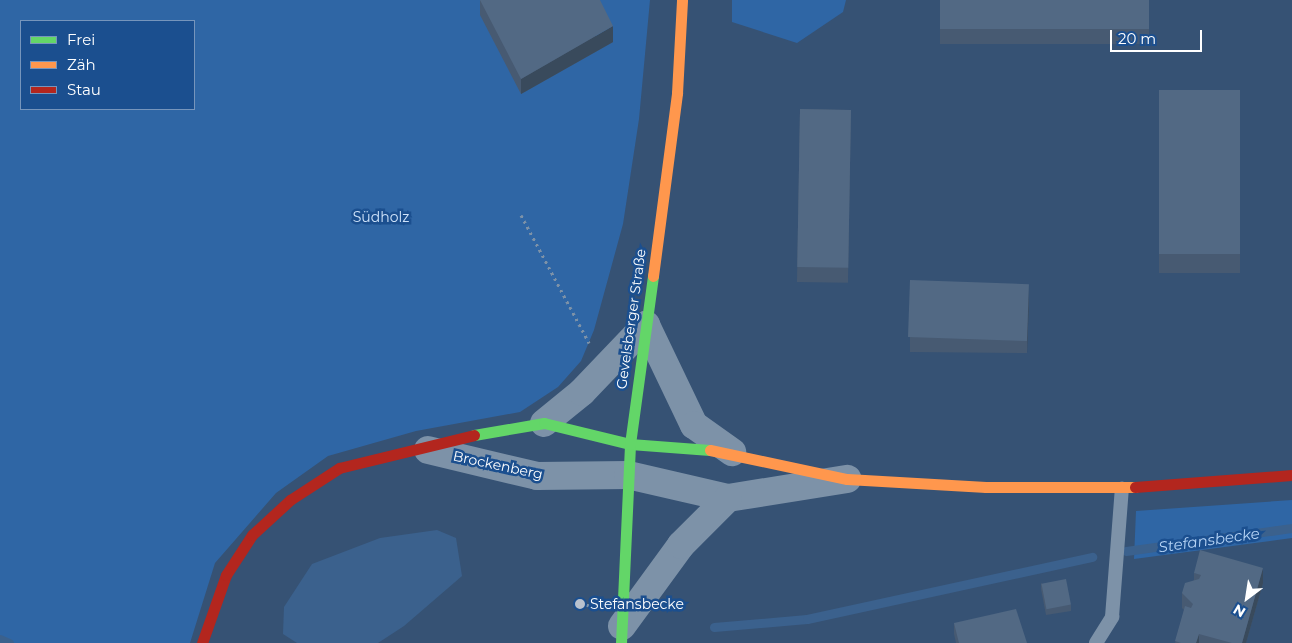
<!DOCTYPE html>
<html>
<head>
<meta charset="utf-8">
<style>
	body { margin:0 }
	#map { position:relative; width:1292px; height:643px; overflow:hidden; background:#365274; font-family:Montserrat,sans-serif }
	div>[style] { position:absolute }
	.green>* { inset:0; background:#2f66a5 }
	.water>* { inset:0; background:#3b618d }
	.stream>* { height:9px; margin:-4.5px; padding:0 4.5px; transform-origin:4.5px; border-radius:4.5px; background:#3b618d }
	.path>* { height:3px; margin-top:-1.5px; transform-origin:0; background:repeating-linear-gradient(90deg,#7d92a8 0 2.5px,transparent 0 6.5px) }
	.lane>* { height:14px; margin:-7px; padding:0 7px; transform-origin:7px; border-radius:7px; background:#7d92a8 }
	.street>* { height:28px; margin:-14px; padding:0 14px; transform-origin:14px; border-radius:14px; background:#7d92a8 }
	.fast>* { height:11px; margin:-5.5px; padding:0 5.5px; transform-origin:5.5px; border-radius:5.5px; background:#63d668 }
	.slow>* { height:11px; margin:-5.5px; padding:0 5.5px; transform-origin:5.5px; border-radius:5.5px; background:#ff974d }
	.jam>* { height:11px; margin:-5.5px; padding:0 5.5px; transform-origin:5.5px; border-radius:5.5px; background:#b3261e }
	.wall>* { inset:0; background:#475a72; transform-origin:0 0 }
	.shaded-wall>* { inset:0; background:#394a5c }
	.building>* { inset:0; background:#526984; transform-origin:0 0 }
	.dots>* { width:14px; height:14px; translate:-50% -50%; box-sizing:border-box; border:2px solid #1b4f8f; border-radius:50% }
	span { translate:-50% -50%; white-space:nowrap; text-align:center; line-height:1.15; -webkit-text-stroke:5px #1b4f8f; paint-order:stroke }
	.park-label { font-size:14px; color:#cfe3fa }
	.street-label { font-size:14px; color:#fff }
	.poi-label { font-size:14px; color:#fff }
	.left { translate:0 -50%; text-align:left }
	.water-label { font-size:15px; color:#b5d3f5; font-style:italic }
	.legend { position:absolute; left:20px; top:20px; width:175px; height:90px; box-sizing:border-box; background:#1b4f8f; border:1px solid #7695bc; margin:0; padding:6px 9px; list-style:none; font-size:15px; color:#fff }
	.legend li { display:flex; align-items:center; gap:10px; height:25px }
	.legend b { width:25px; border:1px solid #7695bc }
	.north { position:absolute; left:1222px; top:573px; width:50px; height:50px; -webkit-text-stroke:4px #1b4f8f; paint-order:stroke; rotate:211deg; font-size:14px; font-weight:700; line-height:20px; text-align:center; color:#fff }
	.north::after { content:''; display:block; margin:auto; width:18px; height:22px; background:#fff; clip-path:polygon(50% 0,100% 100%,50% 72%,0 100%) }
	.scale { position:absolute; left:1110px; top:30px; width:92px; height:22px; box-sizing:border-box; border:2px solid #fff; border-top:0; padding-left:6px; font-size:15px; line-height:18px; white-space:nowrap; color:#fff; -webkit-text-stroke:4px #1b4f8f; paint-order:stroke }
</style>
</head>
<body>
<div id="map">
	<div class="green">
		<div style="clip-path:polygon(evenodd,0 0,650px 0,639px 119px,623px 224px,594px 330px,581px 361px,558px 387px,520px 412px,416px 431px,328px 456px,276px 493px,215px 563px,190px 643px,0 643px,0 0,21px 21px,194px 21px,194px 109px,21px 109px,21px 21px)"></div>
		<div style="clip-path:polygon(732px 0,846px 0,843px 12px,797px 43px,732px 22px)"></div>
		<div style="clip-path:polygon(1292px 500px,1292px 538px,1134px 559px,1136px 511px)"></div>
	</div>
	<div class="water">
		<div style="clip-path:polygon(437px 530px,456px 538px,462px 576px,404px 626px,378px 643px,297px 643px,283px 634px,284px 607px,312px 564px,380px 538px)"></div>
	</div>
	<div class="stream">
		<div style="left:1126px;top:551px;width:168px;rotate:-7.9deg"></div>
		<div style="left:714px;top:627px;width:93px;rotate:-4.9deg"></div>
		<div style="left:807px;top:619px;width:292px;rotate:-12.3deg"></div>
		<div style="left:0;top:639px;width:10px;rotate:24deg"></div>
	</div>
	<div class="path">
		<div style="left:521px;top:215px;width:145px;rotate:62deg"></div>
		<div style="left:580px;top:604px;width:14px;rotate:8deg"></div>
	</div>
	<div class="lane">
		<div style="left:1096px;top:643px;width:31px;rotate:-58deg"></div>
		<div style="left:1112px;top:617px;width:129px;rotate:-85.6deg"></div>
	</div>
	<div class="street">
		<div style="left:544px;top:423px;width:49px;rotate:-39.2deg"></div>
		<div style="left:582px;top:392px;width:93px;rotate:-46.3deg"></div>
		<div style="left:646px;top:325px;width:111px;rotate:64.4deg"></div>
		<div style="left:694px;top:425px;width:47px;rotate:35.4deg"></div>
		<div style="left:428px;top:450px;width:112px;rotate:13.4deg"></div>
		<div style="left:537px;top:476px;width:91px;rotate:-0.6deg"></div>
		<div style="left:628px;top:475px;width:103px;rotate:13deg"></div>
		<div style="left:728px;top:498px;width:121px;rotate:-9.1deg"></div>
		<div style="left:622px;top:626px;width:100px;rotate:-53.9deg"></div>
		<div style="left:681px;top:545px;width:66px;rotate:-45deg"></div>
	</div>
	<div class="fast">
		<div style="left:474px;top:435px;width:71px;rotate:-9.7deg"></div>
		<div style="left:544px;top:423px;width:89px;rotate:13.7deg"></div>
		<div style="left:630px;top:444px;width:80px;rotate:4.3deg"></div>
		<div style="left:621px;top:643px;width:199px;rotate:-87.4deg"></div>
		<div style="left:630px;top:444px;width:170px;rotate:-82.2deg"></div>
	</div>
	<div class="slow">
		<div style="left:653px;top:276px;width:185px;rotate:-82.5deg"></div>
		<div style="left:677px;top:93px;width:93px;rotate:-86.9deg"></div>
		<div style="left:710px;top:450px;width:140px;rotate:12deg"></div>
		<div style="left:847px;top:479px;width:139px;rotate:3.3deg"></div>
		<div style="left:986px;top:487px;width:149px"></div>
	</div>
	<div class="jam">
		<div style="left:1135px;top:487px;width:157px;rotate:-4.4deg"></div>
		<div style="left:202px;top:643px;width:72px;rotate:-70.6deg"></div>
		<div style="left:226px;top:575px;width:48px;rotate:-57deg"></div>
		<div style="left:252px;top:535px;width:52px;rotate:-42.6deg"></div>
		<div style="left:290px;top:500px;width:59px;rotate:-33.1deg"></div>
		<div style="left:339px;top:468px;width:139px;rotate:-13.7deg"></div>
	</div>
	<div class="wall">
		<div style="clip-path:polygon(480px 0,613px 42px,521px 94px,480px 15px)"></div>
		<div style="left:940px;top:0;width:209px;height:44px"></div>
		<div style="left:1159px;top:90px;width:81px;height:183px"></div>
		<div style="left:800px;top:109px;width:51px;height:173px;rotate:1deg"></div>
		<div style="clip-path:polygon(910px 280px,1029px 300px,1027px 353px,910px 352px)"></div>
		<div style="clip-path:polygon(1194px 573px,1263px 583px,1246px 643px,1175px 643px,1184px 610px,1182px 608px,1182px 593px,1194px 580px)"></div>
		<div style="clip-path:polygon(1041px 583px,1071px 605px,1071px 611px,1046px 615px,1041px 589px)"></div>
		<div style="clip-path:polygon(954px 623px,1027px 643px,956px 643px,954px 634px)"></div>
	</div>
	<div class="shaded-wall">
		<div style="clip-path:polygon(613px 26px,613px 42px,521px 94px,521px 79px)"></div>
		<div style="clip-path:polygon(1029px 285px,1029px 300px,1027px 353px,1027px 338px)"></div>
		<div style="clip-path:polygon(1263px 568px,1263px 583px,1246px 643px,1242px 643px)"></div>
		<div style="clip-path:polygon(1199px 634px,1199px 643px,1196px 643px)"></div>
	</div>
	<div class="building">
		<div style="clip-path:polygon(480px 0,600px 0,613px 26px,521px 79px)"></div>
		<div style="left:940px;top:0;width:209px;height:29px"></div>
		<div style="left:1159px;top:90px;width:81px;height:164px"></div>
		<div style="left:800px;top:109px;width:51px;height:158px;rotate:1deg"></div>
		<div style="left:910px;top:280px;width:119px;height:57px;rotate:2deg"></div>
		<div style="clip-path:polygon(1200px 550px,1263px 568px,1242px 643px,1232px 643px,1199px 634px,1196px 643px,1181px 643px,1175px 641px,1185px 606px,1191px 608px,1193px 604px,1182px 593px,1185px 583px,1199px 579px,1201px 575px,1194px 573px)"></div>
		<div style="left:1066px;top:579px;width:26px;height:25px;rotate:79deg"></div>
		<div style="clip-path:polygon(1016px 609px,1027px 643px,959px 643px,954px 623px)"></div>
	</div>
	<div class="dots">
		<div style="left:580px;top:604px;background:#b9c2ce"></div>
	</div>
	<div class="park-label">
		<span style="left:381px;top:217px">Südholz</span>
	</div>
	<div class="street-label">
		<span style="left:631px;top:319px;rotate:-82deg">Gevelsberger Straße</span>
		<span style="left:498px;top:465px;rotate:12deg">Brockenberg</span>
	</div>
	<div class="poi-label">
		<span class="left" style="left:590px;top:604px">Stefansbecke</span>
	</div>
	<div class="water-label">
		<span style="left:1209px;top:540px;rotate:-8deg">Stefansbecke</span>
	</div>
	<ul class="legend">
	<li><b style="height:6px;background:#63d668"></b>Frei</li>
	<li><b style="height:6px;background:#ff974d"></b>Zäh</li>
	<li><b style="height:6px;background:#b3261e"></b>Stau</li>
	</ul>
	<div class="north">N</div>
	<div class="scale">20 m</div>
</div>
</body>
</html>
